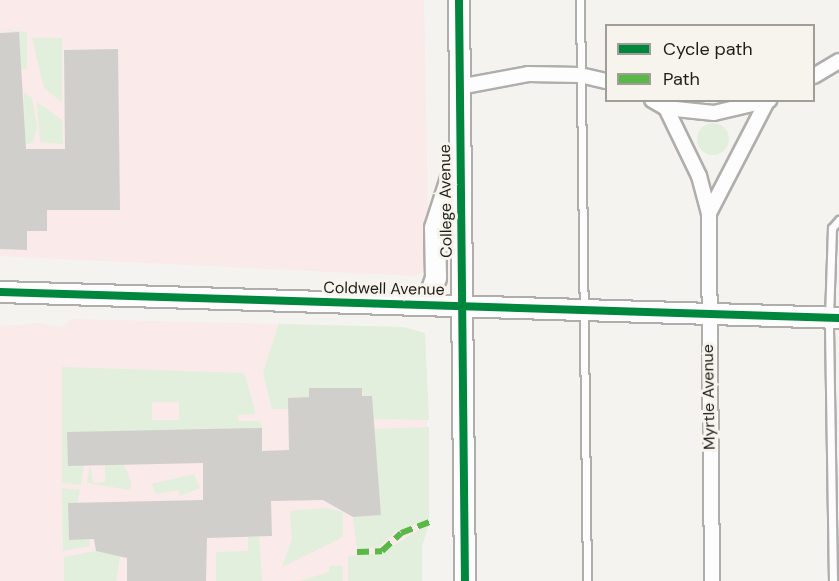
<!DOCTYPE html>
<html>
<head>
<meta charset="utf-8">
<style>
	body { margin:0 }
	#map { position:relative; width:839px; height:581px; overflow:hidden; background:#f5f3ef; font-family:"DM Sans",sans-serif }
	div>[style] { position:absolute }
	.education>* { inset:0; background:#faeaea }
	.green>* { inset:0; background:#e1efdc }
	.round { border-radius:50% }
	.building>* { inset:0; background:#d1cfcc }
	.roads { filter:drop-shadow(2px 0 #afaeab) drop-shadow(-2px 0 #afaeab) drop-shadow(0 2px #afaeab) drop-shadow(0 -2px #afaeab) }
	.lane>* { height:7px; margin:-3.5px; padding:0 3.5px; transform-origin:3.5px; border-radius:3.5px; background:#fefdfd }
	.street>* { height:14px; margin:-7px; padding:0 7px; transform-origin:7px; border-radius:7px; background:#fefdfd }
	.secondary>* { height:20px; margin:-10px; padding:0 10px; transform-origin:10px; border-radius:10px; background:#fefdfd }
	.quiet>* { height:6px; margin-top:-3px; transform-origin:0; background:repeating-linear-gradient(90deg,#58b947 0 12px,transparent 0 18px) }
	.cycleway>* { height:8px; margin:-4px; padding:0 4px; transform-origin:4px; border-radius:4px; background:#00873e }
	span { translate:-50% -50%; white-space:nowrap; text-align:center; line-height:1.15; -webkit-text-stroke:6px #f7f4ed; paint-order:stroke }
	.street-label { font-size:16px; color:#1e1d1a }
	.legend { position:absolute; left:605px; top:24px; width:210px; height:78px; box-sizing:border-box; background:#f7f4ed; border:2px solid #a09e99; margin:0; padding:8px 10px; list-style:none; font-size:18px; color:#1e1d1a }
	.legend li { display:flex; align-items:center; gap:12px; height:30px }
	.legend b { width:30px; border:2px solid #a09e99 }
</style>
</head>
<body>
<div id="map">
	<div class="education">
		<div style="clip-path:polygon(0 0,424px 0,429px 268px,417px 276px,0 256px)"></div>
		<div style="clip-path:polygon(71px 319px,403px 327px,425px 333px,429px 524px,422px 546px,422px 581px,0 581px,0 326px,41px 323px,61px 327px)"></div>
	</div>
	<div class="green">
		<div style="clip-path:polygon(0 29px,27px 32px,27px 69px,20px 69px,19px 33px)"></div>
		<div style="clip-path:polygon(32px 38px,62px 38px,62px 102px,44px 88px)"></div>
		<div style="clip-path:polygon(24px 93px,32px 98px,37px 127px,33px 142px,25px 145px)"></div>
		<div style="clip-path:polygon(37px 102px,62px 120px,63px 144px,40px 142px)"></div>
		<div class="round" style="left:697px;top:123px;width:32px;height:32px"></div>
		<div style="clip-path:polygon(279px 324px,403px 327px,425px 333px,429px 420px,374px 419px,361px 388px,309px 388px,309px 397px,289px 398px,289px 409px,272px 409px,263px 373px)"></div>
		<div style="clip-path:polygon(evenodd,62px 367px,244px 373px,256px 414px,238px 415px,238px 421px,260px 421px,262px 428px,84px 465px,81px 485px,62px 483px,62px 367px,152px 402px,179px 402px,179px 420px,152px 420px,152px 402px)"></div>
		<div style="clip-path:polygon(429px 427px,429px 519px,396px 531px,379px 547px,357px 549px,353px 517px,381px 515px,374px 429px)"></div>
		<div style="clip-path:polygon(90px 465px,93px 483px,105px 482px,105px 465px,124px 465px,131px 482px,130px 490px,87px 483px)"></div>
		<div style="clip-path:polygon(194px 474px,200px 488px,180px 496px,178px 490px,156px 494px,152px 484px)"></div>
		<div style="clip-path:polygon(62px 488px,80px 490px,77px 503px,68px 503px,69px 540px,89px 539px,90px 546px,63px 551px)"></div>
		<div style="clip-path:polygon(327px 508px,343px 512px,343px 537px,282px 567px,292px 539px,290px 511px)"></div>
		<div style="clip-path:polygon(429px 524px,422px 546px,422px 581px,348px 581px,348px 556px,381px 553px)"></div>
		<div style="clip-path:polygon(248px 537px,259px 537px,262px 581px,216px 581px,216px 552px,248px 551px)"></div>
		<div style="clip-path:polygon(96px 551px,121px 551px,116px 581px,64px 581px,64px 557px)"></div>
		<div style="clip-path:polygon(329px 566px,343px 566px,343px 581px,300px 581px,329px 572px)"></div>
	</div>
	<div class="building">
		<div style="clip-path:polygon(19px 32px,26px 149px,65px 149px,64px 50px,118px 49px,120px 210px,47px 210px,47px 231px,27px 231px,27px 250px,0 249px,0 33px)"></div>
		<div style="clip-path:polygon(309px 388px,362px 388px,362px 396px,372px 396px,381px 515px,353px 517px,323px 500px,271px 501px,272px 536px,207px 538px,206px 581px,127px 581px,127px 558px,96px 551px,94px 539px,69px 540px,68px 503px,203px 500px,203px 463px,68px 466px,67px 432px,262px 428px,262px 451px,289px 450px,288px 398px,309px 397px)"></div>
	</div>
	<div class="roads">
		<div class="lane">
			<div style="left:580px;top:0;width:581px;rotate:89.31deg"></div>
			<div style="left:833px;top:581px;width:263px;rotate:-90.9deg"></div>
			<div style="left:829px;top:318px;width:90px;rotate:-88.1deg"></div>
			<div style="left:832px;top:228px;width:11px;rotate:-49deg"></div>
		</div>
		<div class="street">
			<div style="left:814px;top:76px;width:29px;rotate:-31deg"></div>
			<div style="left:459px;top:87px;width:70px;rotate:-10.7deg"></div>
			<div style="left:528px;top:74px;width:52px;rotate:1.1deg"></div>
			<div style="left:580px;top:75px;width:27px;rotate:13deg"></div>
			<div style="left:652px;top:100px;width:16px;rotate:30deg"></div>
			<div style="left:666px;top:108px;width:48px;rotate:5.9deg"></div>
			<div style="left:714px;top:113px;width:57px;rotate:-13.3deg"></div>
			<div style="left:666px;top:108px;width:76px;rotate:64.1deg"></div>
			<div style="left:699px;top:176px;width:38px;rotate:75deg"></div>
			<div style="left:712px;top:581px;width:368px;rotate:-90.5deg"></div>
			<div style="left:709px;top:213px;width:126px;rotate:-62.6deg"></div>
		</div>
		<div class="secondary">
			<div style="left:459px;top:0;width:581px;rotate:89.41deg"></div>
			<div style="left:0;top:292px;width:839px;rotate:1.77deg"></div>
			<div style="left:427px;top:304px;width:28px;rotate:-71deg"></div>
			<div style="left:436px;top:278px;width:50px;rotate:-91.1deg"></div>
			<div style="left:435px;top:228px;width:65px;rotate:-72.1deg"></div>
		</div>
	</div>
	<div class="quiet">
		<div style="left:357px;top:552px;width:25px;rotate:-2deg"></div>
		<div style="left:382px;top:551px;width:26px;rotate:-43deg"></div>
		<div style="left:401px;top:533px;width:33px;rotate:-21deg"></div>
	</div>
	<div class="cycleway">
		<div style="left:459px;top:0;width:581px;rotate:89.41deg"></div>
		<div style="left:0;top:292px;width:839px;rotate:1.77deg"></div>
	</div>
	<div class="street-label">
		<span style="left:446px;top:201px;rotate:-91deg">College Avenue</span>
		<span style="left:384px;top:289px;rotate:1deg">Coldwell Avenue</span>
		<span style="left:709px;top:397px;rotate:-91deg">Myrtle Avenue</span>
	</div>
	<ul class="legend">
	<li><b style="height:8px;background:#00873e"></b>Cycle path</li>
	<li><b style="height:8px;background:#58b947"></b>Path</li>
	</ul>
</div>
</body>
</html>
